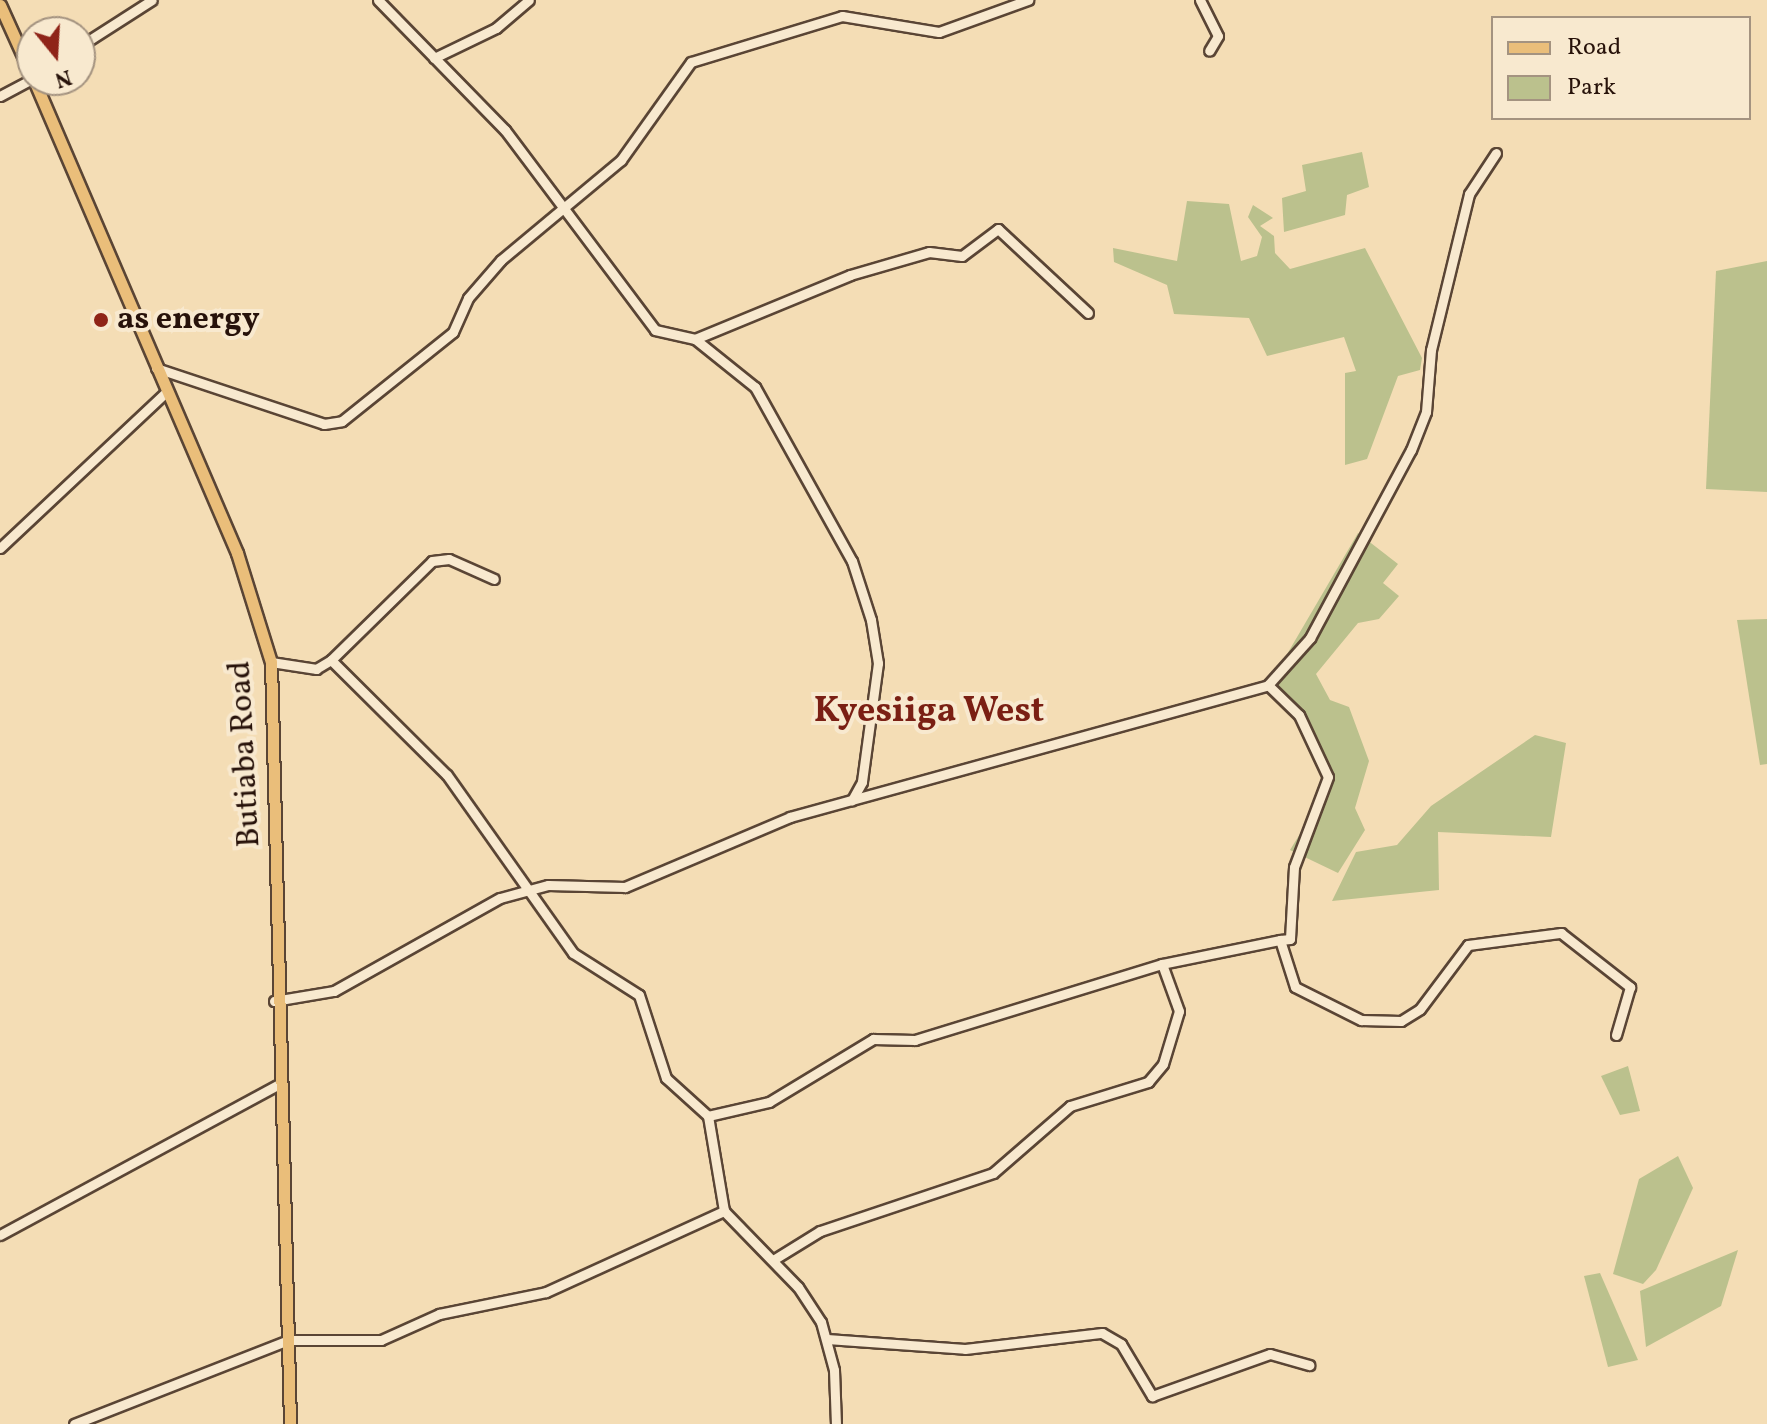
<!DOCTYPE html>
<html>
<head>
<meta charset="utf-8">
<style>
	body { margin:0 }
	#map { position:relative; width:1767px; height:1424px; overflow:hidden; background:#f4ddb5; font-family:Vollkorn,serif }
	div>[style] { position:absolute }
	.green>* { inset:0; background:#bbc18d }
	.roads { filter:drop-shadow(2px 0 #5a4535) drop-shadow(-2px 0 #5a4535) drop-shadow(0 2px #5a4535) drop-shadow(0 -2px #5a4535) }
	.minor>* { height:9px; margin:-4.5px; padding:0 4.5px; transform-origin:4.5px; border-radius:4.5px; background:#f8e9cf }
	.major>* { height:11px; margin:-5.5px; padding:0 5.5px; transform-origin:5.5px; border-radius:5.5px; background:#eabe7a }
	.dots>* { width:22px; height:22px; translate:-50% -50%; box-sizing:border-box; border:4px solid #f8e9cf; border-radius:50% }
	span { translate:-50% -50%; white-space:nowrap; text-align:center; line-height:1.15; -webkit-text-stroke:8px #f8e9cf; paint-order:stroke }
	.poi-label { font-size:32px; color:#27120a; font-weight:700 }
	.left { translate:0 -50%; text-align:left }
	.street-label { font-size:32px; color:#27120a }
	.quarter-label { font-size:36px; color:#7a1f14; font-weight:700 }
	.legend { position:absolute; left:1491px; top:16px; width:260px; height:104px; box-sizing:border-box; background:#f8e9cf; border:2px solid #a49380; margin:0; padding:10px 14px; list-style:none; font-size:24px; color:#27120a }
	.legend li { display:flex; align-items:center; gap:16px; height:40px }
	.legend b { width:40px; border:2px solid #a49380 }
	.north { position:absolute; left:16px; top:16px; width:80px; height:80px; box-sizing:border-box; background:#f8e9cf; border:2px solid #a49380; border-radius:50%; rotate:162deg; font-size:22px; font-weight:700; line-height:32px; text-align:center; color:#27120a }
	.north::after { content:''; display:block; margin:auto; width:28px; height:36px; background:#8f2418; clip-path:polygon(50% 0,100% 100%,50% 72%,0 100%) }
</style>
</head>
<body>
<div id="map">
	<div class="green">
		<div style="clip-path:polygon(1362px 152px,1369px 187px,1347px 195px,1345px 215px,1284px 232px,1282px 198px,1306px 191px,1302px 165px)"></div>
		<div style="clip-path:polygon(1187px 201px,1229px 204px,1241px 261px,1257px 256px,1262px 237px,1248px 217px,1253px 205px,1273px 218px,1260px 226px,1274px 236px,1275px 253px,1290px 269px,1365px 248px,1422px 358px,1420px 370px,1398px 376px,1367px 459px,1345px 465px,1345px 373px,1356px 371px,1344px 337px,1267px 356px,1249px 318px,1174px 314px,1167px 285px,1114px 262px,1113px 248px,1177px 261px)"></div>
		<div style="clip-path:polygon(1767px 261px,1767px 492px,1706px 489px,1716px 271px)"></div>
		<div style="clip-path:polygon(1358px 533px,1398px 564px,1383px 583px,1399px 596px,1379px 619px,1358px 623px,1316px 674px,1330px 700px,1349px 707px,1369px 761px,1355px 808px,1365px 830px,1338px 873px,1290px 850px,1324px 795px,1327px 770px,1305px 724px,1269px 685px)"></div>
		<div style="clip-path:polygon(1767px 619px,1767px 764px,1760px 765px,1737px 620px)"></div>
		<div style="clip-path:polygon(1535px 735px,1566px 743px,1551px 837px,1438px 832px,1439px 890px,1332px 901px,1356px 852px,1397px 845px,1431px 806px)"></div>
		<div style="clip-path:polygon(1628px 1066px,1640px 1111px,1620px 1115px,1601px 1076px)"></div>
		<div style="clip-path:polygon(1678px 1156px,1693px 1188px,1656px 1270px,1643px 1284px,1613px 1274px,1639px 1179px)"></div>
		<div style="clip-path:polygon(1738px 1250px,1721px 1306px,1646px 1347px,1640px 1291px)"></div>
		<div style="clip-path:polygon(1600px 1273px,1638px 1360px,1608px 1367px,1584px 1276px)"></div>
	</div>
	<div class="roads">
		<div class="minor">
			<div style="left:378px;top:0;width:182px;rotate:45.7deg"></div>
			<div style="left:505px;top:130px;width:250px;rotate:53.1deg"></div>
			<div style="left:655px;top:330px;width:41px;rotate:12.7deg"></div>
			<div style="left:695px;top:339px;width:77px;rotate:38.7deg"></div>
			<div style="left:755px;top:387px;width:199px;rotate:60.9deg"></div>
			<div style="left:852px;top:561px;width:62px;rotate:72.1deg"></div>
			<div style="left:871px;top:620px;width:44px;rotate:80.8deg"></div>
			<div style="left:878px;top:663px;width:120px;rotate:97.7deg"></div>
			<div style="left:862px;top:782px;width:21px;rotate:119deg"></div>
			<div style="left:1200px;top:0;width:40px;rotate:63.4deg"></div>
			<div style="left:1218px;top:36px;width:17px;rotate:121deg"></div>
			<div style="left:80px;top:46px;width:85px;rotate:-32.6deg"></div>
			<div style="left:434px;top:58px;width:69px;rotate:-25.8deg"></div>
			<div style="left:496px;top:28px;width:43px;rotate:-40.3deg"></div>
			<div style="left:0;top:96px;width:36px;rotate:-28deg"></div>
			<div style="left:695px;top:339px;width:168px;rotate:-22.4deg"></div>
			<div style="left:850px;top:275px;width:82px;rotate:-16.2deg"></div>
			<div style="left:929px;top:252px;width:33px;rotate:7deg"></div>
			<div style="left:962px;top:256px;width:45px;rotate:-36.9deg"></div>
			<div style="left:998px;top:229px;width:123px;rotate:43deg"></div>
			<div style="left:156px;top:368px;width:177px;rotate:18.4deg"></div>
			<div style="left:324px;top:424px;width:18px;rotate:-9deg"></div>
			<div style="left:342px;top:421px;width:142px;rotate:-38.7deg"></div>
			<div style="left:453px;top:332px;width:37px;rotate:-66deg"></div>
			<div style="left:468px;top:298px;width:50px;rotate:-49deg"></div>
			<div style="left:501px;top:260px;width:156px;rotate:-39.8deg"></div>
			<div style="left:621px;top:160px;width:120px;rotate:-54.5deg"></div>
			<div style="left:691px;top:62px;width:158px;rotate:-16.9deg"></div>
			<div style="left:842px;top:16px;width:98px;rotate:9.4deg"></div>
			<div style="left:939px;top:32px;width:95px;rotate:-19.8deg"></div>
			<div style="left:0;top:548px;width:229px;rotate:-43.2deg"></div>
			<div style="left:331px;top:660px;width:141px;rotate:-44.4deg"></div>
			<div style="left:432px;top:561px;width:17px;rotate:-7deg"></div>
			<div style="left:449px;top:559px;width:49px;rotate:24deg"></div>
			<div style="left:271px;top:662px;width:46px;rotate:8.8deg"></div>
			<div style="left:316px;top:669px;width:17px;rotate:-31deg"></div>
			<div style="left:331px;top:660px;width:163px;rotate:44.8deg"></div>
			<div style="left:447px;top:775px;width:218px;rotate:54.7deg"></div>
			<div style="left:573px;top:953px;width:78px;rotate:32.5deg"></div>
			<div style="left:639px;top:995px;width:87px;rotate:72deg"></div>
			<div style="left:666px;top:1078px;width:57px;rotate:42.1deg"></div>
			<div style="left:708px;top:1116px;width:96px;rotate:80.4deg"></div>
			<div style="left:724px;top:1211px;width:106px;rotate:45.8deg"></div>
			<div style="left:798px;top:1287px;width:42px;rotate:56.7deg"></div>
			<div style="left:821px;top:1322px;width:50px;rotate:74.8deg"></div>
			<div style="left:834px;top:1370px;width:54px;rotate:87.9deg"></div>
			<div style="left:1268px;top:685px;width:43px;rotate:44.1deg"></div>
			<div style="left:1299px;top:715px;width:68px;rotate:64.9deg"></div>
			<div style="left:1328px;top:777px;width:96px;rotate:110.7deg"></div>
			<div style="left:1294px;top:867px;width:72px;rotate:93.2deg"></div>
			<div style="left:1290px;top:939px;width:10px;rotate:174deg"></div>
			<div style="left:1280px;top:940px;width:49px;rotate:72.3deg"></div>
			<div style="left:1295px;top:987px;width:74px;rotate:26.6deg"></div>
			<div style="left:1361px;top:1020px;width:40px;rotate:1.4deg"></div>
			<div style="left:1401px;top:1021px;width:22px;rotate:-32deg"></div>
			<div style="left:1420px;top:1009px;width:80px;rotate:-53.1deg"></div>
			<div style="left:1468px;top:945px;width:94px;rotate:-7.4deg"></div>
			<div style="left:1561px;top:933px;width:88px;rotate:38deg"></div>
			<div style="left:1630px;top:987px;width:50px;rotate:106.3deg"></div>
			<div style="left:274px;top:1001px;width:61px;rotate:-9.5deg"></div>
			<div style="left:334px;top:991px;width:190px;rotate:-29.3deg"></div>
			<div style="left:500px;top:898px;width:50px;rotate:-15.2deg"></div>
			<div style="left:548px;top:885px;width:77px;rotate:1.5deg"></div>
			<div style="left:625px;top:887px;width:179px;rotate:-23deg"></div>
			<div style="left:790px;top:817px;width:496px;rotate:-15.4deg"></div>
			<div style="left:1268px;top:685px;width:63px;rotate:-48.2deg"></div>
			<div style="left:1310px;top:638px;width:213px;rotate:-61.8deg"></div>
			<div style="left:1411px;top:450px;width:41px;rotate:-68.5deg"></div>
			<div style="left:1426px;top:412px;width:62px;rotate:-85.4deg"></div>
			<div style="left:1431px;top:350px;width:161px;rotate:-76.3deg"></div>
			<div style="left:1469px;top:194px;width:49px;rotate:-56.6deg"></div>
			<div style="left:708px;top:1116px;width:63px;rotate:-12.9deg"></div>
			<div style="left:769px;top:1102px;width:122px;rotate:-31.2deg"></div>
			<div style="left:873px;top:1039px;width:42px;rotate:1.4deg"></div>
			<div style="left:915px;top:1040px;width:258px;rotate:-17.1deg"></div>
			<div style="left:1162px;top:964px;width:120px;rotate:-11.5deg"></div>
			<div style="left:0;top:1235px;width:314px;rotate:-28.4deg"></div>
			<div style="left:773px;top:1260px;width:55px;rotate:-31.7deg"></div>
			<div style="left:820px;top:1231px;width:182px;rotate:-18.5deg"></div>
			<div style="left:993px;top:1173px;width:102px;rotate:-41deg"></div>
			<div style="left:1070px;top:1106px;width:82px;rotate:-17.1deg"></div>
			<div style="left:1148px;top:1082px;width:23px;rotate:-50deg"></div>
			<div style="left:1163px;top:1064px;width:55px;rotate:-73.2deg"></div>
			<div style="left:1179px;top:1011px;width:50px;rotate:-109.9deg"></div>
			<div style="left:827px;top:1339px;width:138px;rotate:4.1deg"></div>
			<div style="left:965px;top:1349px;width:138px;rotate:-6.7deg"></div>
			<div style="left:1102px;top:1333px;width:22px;rotate:30deg"></div>
			<div style="left:1121px;top:1344px;width:61px;rotate:59.2deg"></div>
			<div style="left:1152px;top:1396px;width:125px;rotate:-19.6deg"></div>
			<div style="left:1270px;top:1354px;width:41px;rotate:15.8deg"></div>
			<div style="left:74px;top:1424px;width:230px;rotate:-21.4deg"></div>
			<div style="left:288px;top:1340px;width:93px"></div>
			<div style="left:381px;top:1340px;width:64px;rotate:-24.1deg"></div>
			<div style="left:439px;top:1314px;width:109px;rotate:-11.6deg"></div>
			<div style="left:546px;top:1292px;width:196px;rotate:-24.5deg"></div>
		</div>
		<div class="major">
			<div style="left:0;top:5px;width:78px;rotate:65.7deg"></div>
			<div style="left:34px;top:80px;width:515px;rotate:66.77deg"></div>
			<div style="left:237px;top:553px;width:114px;rotate:72.7deg"></div>
			<div style="left:271px;top:662px;width:762px;rotate:88.57deg"></div>
		</div>
	</div>
	<div class="dots">
		<div style="left:101px;top:320px;background:#8f2418"></div>
	</div>
	<div class="poi-label">
		<span class="left" style="left:117px;top:320px">as energy</span>
	</div>
	<div class="street-label">
		<span style="left:246px;top:754px;rotate:-93deg">Butiaba Road</span>
	</div>
	<div class="quarter-label">
		<span style="left:929px;top:713px">Kyesiiga West</span>
	</div>
	<ul class="legend">
	<li><b style="height:10px;background:#eabe7a"></b>Road</li>
	<li><b style="height:22px;background:#bbc18d"></b>Park</li>
	</ul>
	<div class="north">N</div>
</div>
</body>
</html>
